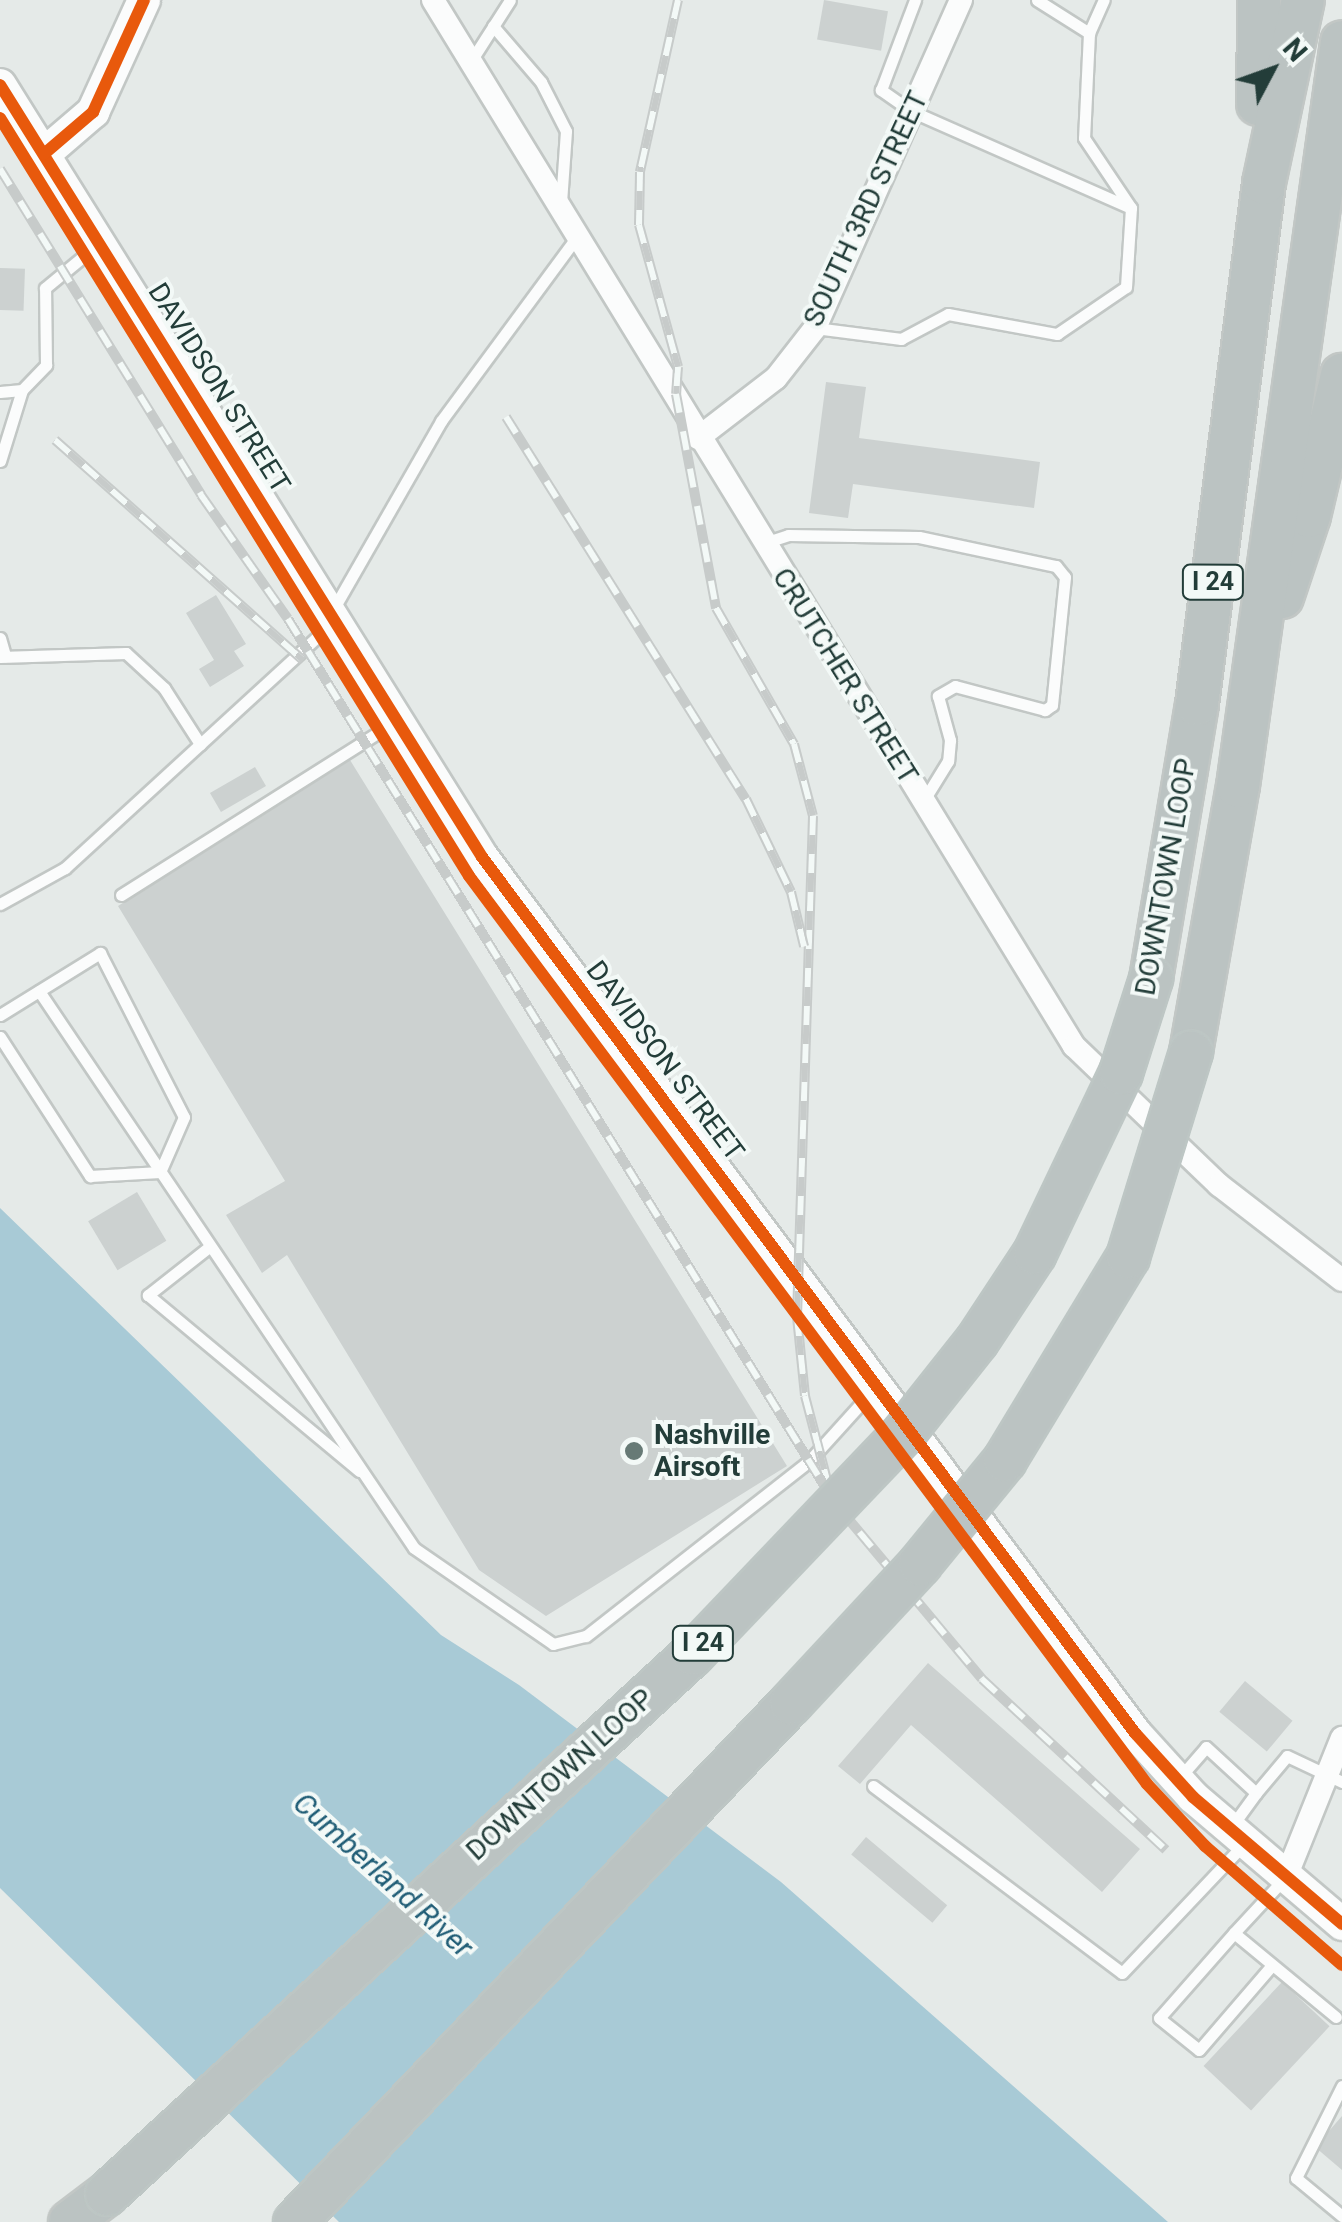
<!DOCTYPE html>
<html>
<head>
<meta charset="utf-8">
<style>
	body { margin:0 }
	#map { position:relative; width:1342px; height:2222px; overflow:hidden; background:#e5eae8; font-family:Roboto,sans-serif }
	div>[style] { position:absolute }
	.water>* { inset:0; background:#a8cad6 }
	.building>* { inset:0; background:#ccd1d0; transform-origin:0 0 }
	.roads { filter:drop-shadow(2px 0 #c2c7c5) drop-shadow(-2px 0 #c2c7c5) drop-shadow(0 2px #c2c7c5) drop-shadow(0 -2px #c2c7c5) }
	.lane>* { height:11px; margin:-5.5px; padding:0 5.5px; transform-origin:5.5px; border-radius:5.5px; background:#fbfcfc }
	.street>* { height:22px; margin:-11px; padding:0 11px; transform-origin:11px; border-radius:11px; background:#fbfcfc }
	.secondary>* { height:32px; margin:-16px; padding:0 16px; transform-origin:16px; border-radius:16px; background:#fbfcfc }
	.highway>* { height:42px; margin:-21px; padding:0 21px; transform-origin:21px; border-radius:21px; background:#bbc3c2 }
	.rail>* { height:10px; margin-top:-5px; transform-origin:0; background:repeating-linear-gradient(90deg,#f3f9f7 0 19px,#c7cbca 0 38px); box-sizing:border-box; border-block:2px solid #c7cbca }
	.bridges { filter:drop-shadow(2px 0 #bdc6c4) drop-shadow(-2px 0 #bdc6c4) drop-shadow(0 2px #bdc6c4) drop-shadow(0 -2px #bdc6c4) }
	.highway-bridge>* { height:42px; margin:-21px; padding:0 21px; transform-origin:21px; border-radius:21px; background:#bbc3c2 }
	.cycleway>* { height:12px; margin:-6px; padding:0 6px; transform-origin:6px; border-radius:6px; background:#e8590c }
	.dots>* { width:28px; height:28px; translate:-50% -50%; box-sizing:border-box; border:5px solid #f3f9f7; border-radius:50% }
	span { translate:-50% -50%; white-space:nowrap; text-align:center; line-height:1.15; -webkit-text-stroke:8px #f3f9f7; paint-order:stroke }
	.shield-label span { padding:2px 8px; background:#f3f9f7; border:2px solid; border-radius:8px; -webkit-text-stroke-width:0 }
	.shield-label { font-size:25px; color:#233d39; font-weight:700 }
	.street-label { font-size:28px; color:#233d39 }
	.poi-label { font-size:28px; color:#233d39; font-weight:700 }
	.left { translate:0 -50%; text-align:left }
	.water-label { font-size:30px; color:#205d76; font-style:italic }
	.north { position:absolute; left:1222px; top:20px; width:100px; height:100px; -webkit-text-stroke:8px #f3f9f7; paint-order:stroke; rotate:49deg; font-size:28px; font-weight:700; line-height:40px; text-align:center; color:#233d39 }
	.north::after { content:''; display:block; margin:auto; width:35px; height:45px; background:#233d39; clip-path:polygon(50% 0,100% 100%,50% 72%,0 100%) }
</style>
</head>
<body>
<div id="map">
	<div class="water">
		<div style="clip-path:polygon(0 1208px,441px 1635px,519px 1685px,781px 1882px,1168px 2222px,339px 2222px,0 1888px)"></div>
	</div>
	<div class="building">
		<div style="left:824px;top:0;width:65px;height:40px;rotate:10deg"></div>
		<div style="left:0;top:268px;width:25px;height:42px;rotate:2deg"></div>
		<div style="clip-path:polygon(826px 382px,866px 387px,859px 438px,1040px 462px,1034px 508px,853px 484px,848px 518px,809px 513px)"></div>
		<div style="clip-path:polygon(216px 595px,246px 644px,234px 651px,244px 666px,210px 687px,199px 669px,214px 660px,186px 613px)"></div>
		<div style="clip-path:polygon(350px 760px,787px 1466px,546px 1616px,479px 1570px,287px 1255px,262px 1273px,226px 1215px,285px 1181px,118px 906px)"></div>
		<div style="left:255px;top:767px;width:22px;height:52px;rotate:60deg"></div>
		<div style="left:137px;top:1192px;width:57px;height:57px;rotate:59deg"></div>
		<div style="clip-path:polygon(928px 1663px,1140px 1849px,1102px 1892px,911px 1725px,860px 1784px,838px 1766px)"></div>
		<div style="left:1245px;top:1681px;width:62px;height:40px;rotate:40deg"></div>
		<div style="left:866px;top:1837px;width:106px;height:23px;rotate:40deg"></div>
		<div style="left:1282px;top:1982px;width:65px;height:115px;rotate:43deg"></div>
		<div style="clip-path:polygon(1342px 2116px,1342px 2170px,1315px 2147px)"></div>
	</div>
	<div class="roads">
		<div class="lane">
			<div style="left:1037px;top:0;width:62px;rotate:32.4deg"></div>
			<div style="left:1089px;top:33px;width:105px;rotate:92.7deg"></div>
			<div style="left:1084px;top:138px;width:84px;rotate:56.1deg"></div>
			<div style="left:493px;top:26px;width:74px;rotate:49.4deg"></div>
			<div style="left:541px;top:82px;width:55px;rotate:63deg"></div>
			<div style="left:566px;top:131px;width:72px;rotate:94deg"></div>
			<div style="left:1089px;top:33px;width:36px;rotate:-66deg"></div>
			<div style="left:471px;top:61px;width:72px;rotate:-57.4deg"></div>
			<div style="left:815px;top:328px;width:87px;rotate:7.3deg"></div>
			<div style="left:901px;top:339px;width:53px;rotate:-28deg"></div>
			<div style="left:948px;top:314px;width:111px;rotate:10.4deg"></div>
			<div style="left:1057px;top:334px;width:83px;rotate:-34.3deg"></div>
			<div style="left:1126px;top:287px;width:79px;rotate:-86.4deg"></div>
			<div style="left:1131px;top:208px;width:240px;rotate:-156.2deg"></div>
			<div style="left:911px;top:111px;width:37px;rotate:-145deg"></div>
			<div style="left:881px;top:90px;width:96px;rotate:-69.3deg"></div>
			<div style="left:0;top:392px;width:22px;rotate:-5deg"></div>
			<div style="left:0;top:461px;width:74px;rotate:-72.8deg"></div>
			<div style="left:22px;top:390px;width:35px;rotate:-46deg"></div>
			<div style="left:46px;top:365px;width:77px;rotate:-90.7deg"></div>
			<div style="left:45px;top:288px;width:66px;rotate:-39.5deg"></div>
			<div style="left:764px;top:543px;width:25px;rotate:-18deg"></div>
			<div style="left:788px;top:535px;width:131px;rotate:0.9deg"></div>
			<div style="left:919px;top:537px;width:140px;rotate:12deg"></div>
			<div style="left:1056px;top:566px;width:14px;rotate:51deg"></div>
			<div style="left:1065px;top:577px;width:129px;rotate:95.8deg"></div>
			<div style="left:1052px;top:705px;width:9px;rotate:144deg"></div>
			<div style="left:1045px;top:710px;width:93px;rotate:-165.1deg"></div>
			<div style="left:955px;top:686px;width:20px;rotate:150deg"></div>
			<div style="left:938px;top:696px;width:46px;rotate:74.7deg"></div>
			<div style="left:950px;top:740px;width:21px;rotate:95deg"></div>
			<div style="left:948px;top:761px;width:46px;rotate:121.6deg"></div>
			<div style="left:0;top:638px;width:19px;rotate:74deg"></div>
			<div style="left:0;top:657px;width:126px;rotate:-1.8deg"></div>
			<div style="left:126px;top:653px;width:52px;rotate:42.6deg"></div>
			<div style="left:164px;top:688px;width:67px;rotate:57.3deg"></div>
			<div style="left:121px;top:895px;width:325px;rotate:-32.3deg"></div>
			<div style="left:0;top:904px;width:74px;rotate:-29deg"></div>
			<div style="left:65px;top:868px;width:343px;rotate:-42.5deg"></div>
			<div style="left:318px;top:636px;width:248px;rotate:-60.2deg"></div>
			<div style="left:441px;top:421px;width:231px;rotate:-53.6deg"></div>
			<div style="left:39px;top:991px;width:671px;rotate:56.05deg"></div>
			<div style="left:414px;top:1548px;width:169px;rotate:34.6deg"></div>
			<div style="left:553px;top:1644px;width:34px;rotate:-14deg"></div>
			<div style="left:586px;top:1636px;width:282px;rotate:-38.1deg"></div>
			<div style="left:808px;top:1462px;width:97px;rotate:-47.9deg"></div>
			<div style="left:0;top:1015px;width:118px;rotate:-31.8deg"></div>
			<div style="left:100px;top:953px;width:184px;rotate:62.9deg"></div>
			<div style="left:184px;top:1117px;width:60px;rotate:113.6deg"></div>
			<div style="left:0;top:1037px;width:166px;rotate:57.1deg"></div>
			<div style="left:90px;top:1176px;width:70px;rotate:-3.3deg"></div>
			<div style="left:209px;top:1247px;width:78px;rotate:141.8deg"></div>
			<div style="left:148px;top:1295px;width:275px;rotate:39.8deg"></div>
			<div style="left:1181px;top:1776px;width:38px;rotate:-49deg"></div>
			<div style="left:1206px;top:1747px;width:68px;rotate:42.6deg"></div>
			<div style="left:1256px;top:1793px;width:39px;rotate:126deg"></div>
			<div style="left:873px;top:1786px;width:311px;rotate:36.9deg"></div>
			<div style="left:1122px;top:1973px;width:176px;rotate:-46.6deg"></div>
			<div style="left:1256px;top:1793px;width:48px;rotate:-50deg"></div>
			<div style="left:1287px;top:1756px;width:61px;rotate:25.3deg"></div>
			<div style="left:1283px;top:1880px;width:72px;rotate:132.8deg"></div>
			<div style="left:1234px;top:1933px;width:132px;rotate:39.5deg"></div>
			<div style="left:1234px;top:1933px;width:113px;rotate:131.4deg"></div>
			<div style="left:1159px;top:2018px;width:51px;rotate:38.7deg"></div>
			<div style="left:1199px;top:2050px;width:112px;rotate:-49.3deg"></div>
			<div style="left:1342px;top:2086px;width:103px;rotate:116.6deg"></div>
			<div style="left:1296px;top:2178px;width:60px;rotate:39.6deg"></div>
		</div>
		<div class="street">
			<div style="left:433px;top:0;width:1227px;rotate:58.5deg"></div>
			<div style="left:1074px;top:1046px;width:201px;rotate:43.8deg"></div>
			<div style="left:1219px;top:1185px;width:155px;rotate:37.7deg"></div>
			<div style="left:698px;top:438px;width:98px;rotate:-37.6deg"></div>
			<div style="left:776px;top:378px;width:63px;rotate:-52deg"></div>
			<div style="left:815px;top:328px;width:359px;rotate:-66deg"></div>
			<div style="left:1286px;top:1877px;width:150px;rotate:-68.1deg"></div>
		</div>
		<div class="secondary">
			<div style="left:0;top:85px;width:910px;rotate:58.02deg"></div>
			<div style="left:482px;top:857px;width:1093px;rotate:53.3deg"></div>
			<div style="left:1135px;top:1733px;width:86px;rotate:47.8deg"></div>
			<div style="left:1193px;top:1797px;width:196px;rotate:40.4deg"></div>
			<div style="left:44px;top:154px;width:65px;rotate:-40.6deg"></div>
			<div style="left:93px;top:112px;width:123px;rotate:-65.5deg"></div>
		</div>
		<div class="highway">
			<div style="left:1258px;top:104px;width:104px;rotate:-89.4deg"></div>
			<div style="left:1282px;top:597px;width:85px;rotate:-71.6deg"></div>
			<div style="left:1309px;top:516px;width:145px;rotate:-76.8deg"></div>
			<div style="left:1151px;top:979px;width:279px;rotate:-80.5deg"></div>
			<div style="left:1197px;top:704px;width:525px;rotate:-82.67deg"></div>
			<div style="left:1264px;top:183px;width:187px;rotate:-78deg"></div>
			<div style="left:1191px;top:1052px;width:270px;rotate:-80deg"></div>
			<div style="left:1238px;top:786px;width:751px;rotate:-82.04deg"></div>
			<div style="left:70px;top:2222px;width:46px;rotate:-37.1deg"></div>
		</div>
	</div>
	<div class="rail">
		<div style="left:678px;top:0;width:176px;rotate:102.5deg"></div>
		<div style="left:640px;top:172px;width:53px;rotate:91.1deg"></div>
		<div style="left:639px;top:225px;width:147px;rotate:74.6deg"></div>
		<div style="left:678px;top:367px;width:27px;rotate:94deg"></div>
		<div style="left:676px;top:394px;width:218px;rotate:79.4deg"></div>
		<div style="left:716px;top:608px;width:157px;rotate:60.2deg"></div>
		<div style="left:794px;top:744px;width:74px;rotate:75.2deg"></div>
		<div style="left:813px;top:816px;width:501px;rotate:91.83deg"></div>
		<div style="left:797px;top:1317px;width:79px;rotate:84.2deg"></div>
		<div style="left:805px;top:1396px;width:87px;rotate:75.3deg"></div>
		<div style="left:0;top:169px;width:383px;rotate:58.3deg"></div>
		<div style="left:201px;top:495px;width:151px;rotate:54.9deg"></div>
		<div style="left:288px;top:619px;width:1040px;rotate:58.25deg"></div>
		<div style="left:835px;top:1503px;width:229px;rotate:50.1deg"></div>
		<div style="left:982px;top:1679px;width:251px;rotate:42.9deg"></div>
		<div style="left:506px;top:417px;width:451px;rotate:57.9deg"></div>
		<div style="left:746px;top:799px;width:103px;rotate:64.2deg"></div>
		<div style="left:791px;top:892px;width:56px;rotate:76.5deg"></div>
		<div style="left:55px;top:440px;width:332px;rotate:41.6deg"></div>
	</div>
	<div class="bridges">
		<div class="highway-bridge">
			<div style="left:107px;top:2194px;width:797px;rotate:-42.66deg"></div>
			<div style="left:693px;top:1654px;width:306px;rotate:-46.3deg"></div>
			<div style="left:904px;top:1433px;width:117px;rotate:-51.6deg"></div>
			<div style="left:977px;top:1341px;width:105px;rotate:-56.6deg"></div>
			<div style="left:1035px;top:1253px;width:199px;rotate:-64.5deg"></div>
			<div style="left:1121px;top:1073px;width:99px;rotate:-72.3deg"></div>
			<div style="left:295px;top:2222px;width:718px;rotate:-46.3deg"></div>
			<div style="left:791px;top:1703px;width:190px;rotate:-47.1deg"></div>
			<div style="left:920px;top:1564px;width:134px;rotate:-50.7deg"></div>
			<div style="left:1005px;top:1460px;width:237px;rotate:-58.8deg"></div>
			<div style="left:1128px;top:1257px;width:214px;rotate:-72.9deg"></div>
		</div>
	</div>
	<div class="cycleway">
		<div style="left:0;top:85px;width:910px;rotate:58.02deg"></div>
		<div style="left:482px;top:857px;width:1093px;rotate:53.3deg"></div>
		<div style="left:1135px;top:1733px;width:86px;rotate:47.8deg"></div>
		<div style="left:1193px;top:1797px;width:196px;rotate:40.4deg"></div>
		<div style="left:0;top:118px;width:891px;rotate:58.25deg"></div>
		<div style="left:469px;top:876px;width:1133px;rotate:53.25deg"></div>
		<div style="left:1147px;top:1784px;width:85px;rotate:46.9deg"></div>
		<div style="left:1205px;top:1846px;width:181px;rotate:41deg"></div>
		<div style="left:44px;top:154px;width:65px;rotate:-40.6deg"></div>
		<div style="left:93px;top:112px;width:123px;rotate:-65.5deg"></div>
	</div>
	<div class="dots">
		<div style="left:634px;top:1451px;background:#677a76"></div>
	</div>
	<div class="shield-label">
		<span style="left:1213px;top:582px">I 24</span>
		<span style="left:703px;top:1643px">I 24</span>
	</div>
	<div class="street-label">
		<span style="left:866px;top:209px;rotate:-65deg">SOUTH 3RD STREET</span>
		<span style="left:219px;top:388px;rotate:58deg">DAVIDSON STREET</span>
		<span style="left:845px;top:676px;rotate:58deg">CRUTCHER STREET</span>
		<span style="left:1166px;top:877px;rotate:-80deg">DOWNTOWN LOOP</span>
		<span style="left:665px;top:1061px;rotate:53deg">DAVIDSON STREET</span>
		<span style="left:560px;top:1775px;rotate:-42deg">DOWNTOWN LOOP</span>
	</div>
	<div class="poi-label">
		<span class="left" style="left:654px;top:1451px">Nashville<br>Airsoft</span>
	</div>
	<div class="water-label">
		<span style="left:383px;top:1875px;rotate:42deg">Cumberland River</span>
	</div>
	<div class="north">N</div>
</div>
</body>
</html>
